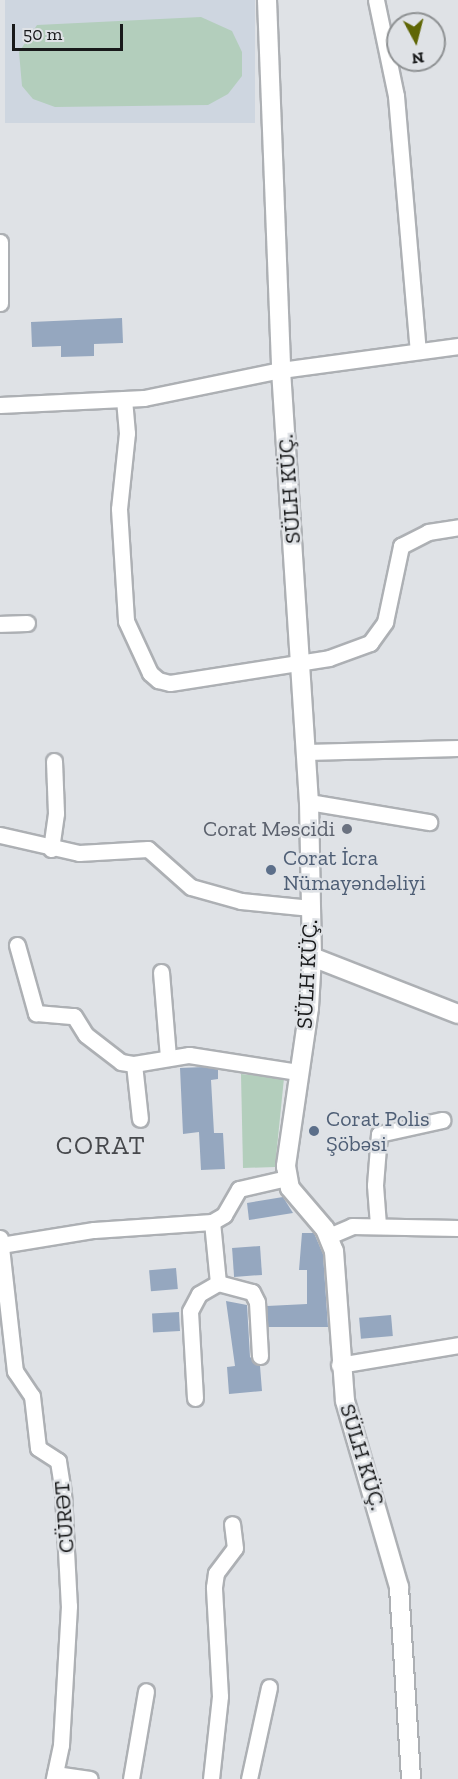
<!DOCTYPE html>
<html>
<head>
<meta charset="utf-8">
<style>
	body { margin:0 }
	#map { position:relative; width:458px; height:1779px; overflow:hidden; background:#dfe2e6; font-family:"Zilla Slab",serif }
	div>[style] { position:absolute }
	.built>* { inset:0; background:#ced6e0; transform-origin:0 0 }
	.green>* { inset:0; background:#b3cebc }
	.building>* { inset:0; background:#95a7bf; transform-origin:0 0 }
	.roads { filter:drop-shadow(2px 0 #adb0b4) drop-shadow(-2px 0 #adb0b4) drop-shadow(0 2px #adb0b4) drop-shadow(0 -2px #adb0b4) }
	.minor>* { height:15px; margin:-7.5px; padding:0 7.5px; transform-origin:7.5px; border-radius:7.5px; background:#fff }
	.tertiary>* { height:18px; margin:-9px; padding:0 9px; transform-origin:9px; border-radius:9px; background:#fff }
	.dots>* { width:16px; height:16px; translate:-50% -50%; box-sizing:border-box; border:3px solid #dfe2e6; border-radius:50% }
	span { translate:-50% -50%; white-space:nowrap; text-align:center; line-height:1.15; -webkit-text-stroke:5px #dfe2e6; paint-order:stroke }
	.street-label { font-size:22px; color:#18191a }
	.worship-label { font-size:22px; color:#5b616d }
	.right { translate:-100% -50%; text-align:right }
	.service-label { font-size:22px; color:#4e5e75 }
	.left { translate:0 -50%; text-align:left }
	.quarter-label { font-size:26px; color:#46484c; letter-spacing:1.5px }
	.north { position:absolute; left:386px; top:12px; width:60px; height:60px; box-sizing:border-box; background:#dfe2e6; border:2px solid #8f9294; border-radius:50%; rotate:173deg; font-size:16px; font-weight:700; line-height:24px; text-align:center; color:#18191a }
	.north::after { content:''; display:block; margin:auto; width:21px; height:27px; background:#5f6605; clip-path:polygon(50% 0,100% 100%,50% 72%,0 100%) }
	.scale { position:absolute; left:12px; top:24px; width:111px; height:27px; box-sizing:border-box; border:3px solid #18191a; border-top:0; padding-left:8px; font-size:18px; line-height:21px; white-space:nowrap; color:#18191a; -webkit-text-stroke:4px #dfe2e6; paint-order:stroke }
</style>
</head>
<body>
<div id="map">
	<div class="built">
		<div style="left:5px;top:0;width:250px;height:123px"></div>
	</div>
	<div class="green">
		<div style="clip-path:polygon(201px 17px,232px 31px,242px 52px,242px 76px,228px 94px,208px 105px,55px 107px,33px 99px,22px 86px,19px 52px,37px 25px)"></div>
		<div style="clip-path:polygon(241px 1074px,284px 1078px,275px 1167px,243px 1168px)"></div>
	</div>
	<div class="building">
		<div style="clip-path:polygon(122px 318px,123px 343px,94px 344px,94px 356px,61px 357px,61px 346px,32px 347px,31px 322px)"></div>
		<div style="clip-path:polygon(204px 1067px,218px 1069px,218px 1079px,211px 1080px,214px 1133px,223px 1133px,225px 1169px,201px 1170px,199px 1132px,183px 1134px,180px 1068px)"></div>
		<div style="clip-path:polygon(283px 1197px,293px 1213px,249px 1220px,247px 1203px)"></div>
		<div style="clip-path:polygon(302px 1233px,314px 1233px,323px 1254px,328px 1327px,268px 1327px,267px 1306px,307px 1304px,307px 1270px,299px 1270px)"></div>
		<div style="left:260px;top:1246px;width:29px;height:28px;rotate:86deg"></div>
		<div style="left:176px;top:1268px;width:21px;height:27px;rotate:85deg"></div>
		<div style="clip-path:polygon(226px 1301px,247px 1305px,250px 1357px,260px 1366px,262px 1391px,229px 1394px,227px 1367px,235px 1366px)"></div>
		<div style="left:179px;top:1312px;width:19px;height:27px;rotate:87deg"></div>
		<div style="left:391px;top:1315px;width:21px;height:32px;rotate:85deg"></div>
	</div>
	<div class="roads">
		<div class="minor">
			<div style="left:376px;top:0;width:98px;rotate:78.2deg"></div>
			<div style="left:396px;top:96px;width:256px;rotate:85.1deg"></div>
			<div style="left:0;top:242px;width:61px;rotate:90deg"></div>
			<div style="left:124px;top:399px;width:34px;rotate:85deg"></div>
			<div style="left:127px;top:433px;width:76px;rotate:96deg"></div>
			<div style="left:119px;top:509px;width:112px;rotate:86.4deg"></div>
			<div style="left:126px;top:621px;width:57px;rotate:65.2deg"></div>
			<div style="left:150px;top:673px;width:11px;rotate:41deg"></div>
			<div style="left:158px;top:680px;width:12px;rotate:14deg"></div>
			<div style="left:170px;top:683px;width:161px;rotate:-8.9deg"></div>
			<div style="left:329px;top:658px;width:44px;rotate:-20.1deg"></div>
			<div style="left:370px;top:643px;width:26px;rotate:-54deg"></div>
			<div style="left:385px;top:622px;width:78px;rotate:-78.1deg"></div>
			<div style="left:401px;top:546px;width:30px;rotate:-27deg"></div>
			<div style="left:428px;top:532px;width:30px;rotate:-9deg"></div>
			<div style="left:0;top:405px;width:144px;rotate:-2.8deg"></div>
			<div style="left:144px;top:398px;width:140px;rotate:-11.6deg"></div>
			<div style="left:281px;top:370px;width:179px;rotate:-7.7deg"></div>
			<div style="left:0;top:624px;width:27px;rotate:-2deg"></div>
			<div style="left:306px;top:752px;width:152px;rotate:-1.5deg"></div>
			<div style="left:309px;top:802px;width:122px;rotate:9.5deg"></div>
			<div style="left:0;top:835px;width:81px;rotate:12.8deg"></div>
			<div style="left:79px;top:853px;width:69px;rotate:-3.3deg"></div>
			<div style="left:148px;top:849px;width:57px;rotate:41.5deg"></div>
			<div style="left:191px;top:887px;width:52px;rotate:15.6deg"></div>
			<div style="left:241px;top:901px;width:70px;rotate:5.7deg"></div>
			<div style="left:51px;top:849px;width:36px;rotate:-82deg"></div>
			<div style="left:56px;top:813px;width:52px;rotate:-92.2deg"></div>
			<div style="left:17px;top:945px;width:71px;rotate:74.4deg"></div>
			<div style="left:36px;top:1013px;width:38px;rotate:5deg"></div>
			<div style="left:74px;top:1016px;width:22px;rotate:58deg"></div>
			<div style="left:86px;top:1035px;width:44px;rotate:37.6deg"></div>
			<div style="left:121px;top:1062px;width:13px;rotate:9deg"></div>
			<div style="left:134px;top:1064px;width:56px;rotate:-9.3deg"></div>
			<div style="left:189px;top:1055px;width:110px;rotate:8.9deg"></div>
			<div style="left:161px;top:972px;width:85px;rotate:85.3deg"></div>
			<div style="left:134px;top:1064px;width:55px;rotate:83.8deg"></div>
			<div style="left:378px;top:1225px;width:40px;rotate:-94.3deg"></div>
			<div style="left:375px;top:1185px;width:51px;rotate:-85.5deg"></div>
			<div style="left:379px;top:1134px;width:65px;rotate:-12.5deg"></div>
			<div style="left:329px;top:1236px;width:25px;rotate:-23deg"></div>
			<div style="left:352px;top:1226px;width:106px;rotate:1.1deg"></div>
			<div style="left:0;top:1238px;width:134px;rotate:83.6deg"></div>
			<div style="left:15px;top:1371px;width:30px;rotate:56deg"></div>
			<div style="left:32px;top:1396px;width:52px;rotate:83.4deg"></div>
			<div style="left:38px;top:1448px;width:24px;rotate:33deg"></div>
			<div style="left:58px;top:1461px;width:32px;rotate:81deg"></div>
			<div style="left:63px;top:1493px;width:113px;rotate:87deg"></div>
			<div style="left:69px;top:1606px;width:139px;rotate:93.3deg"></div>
			<div style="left:61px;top:1745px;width:35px;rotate:102deg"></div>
			<div style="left:1px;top:1245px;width:94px;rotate:-9.2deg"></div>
			<div style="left:94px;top:1230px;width:118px;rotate:-3.9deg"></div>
			<div style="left:212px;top:1222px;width:14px;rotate:-30deg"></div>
			<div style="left:224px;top:1215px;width:30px;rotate:-60deg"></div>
			<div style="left:239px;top:1189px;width:49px;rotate:-12.9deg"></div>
			<div style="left:218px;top:1283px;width:35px;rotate:15deg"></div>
			<div style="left:252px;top:1292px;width:11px;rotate:63deg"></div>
			<div style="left:257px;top:1302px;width:54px;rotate:86.8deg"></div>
			<div style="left:339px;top:1365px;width:121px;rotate:-9.5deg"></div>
			<div style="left:195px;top:1398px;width:87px;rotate:-93.3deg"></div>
			<div style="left:190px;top:1311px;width:19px;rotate:-62deg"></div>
			<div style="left:199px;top:1294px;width:22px;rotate:-30deg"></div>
			<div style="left:218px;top:1283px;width:61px;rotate:-95.6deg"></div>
			<div style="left:55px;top:1774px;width:35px;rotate:8deg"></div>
			<div style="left:131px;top:1779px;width:89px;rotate:-80.3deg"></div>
			<div style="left:211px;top:1779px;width:83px;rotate:-83.8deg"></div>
			<div style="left:220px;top:1696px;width:109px;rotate:-93.2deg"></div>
			<div style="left:214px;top:1587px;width:14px;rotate:-82deg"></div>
			<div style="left:216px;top:1573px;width:31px;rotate:-53deg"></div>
			<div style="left:235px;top:1548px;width:24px;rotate:-97deg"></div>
			<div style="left:249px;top:1779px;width:94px;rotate:-77.7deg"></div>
		</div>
		<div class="tertiary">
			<div style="left:267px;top:0;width:370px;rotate:87.8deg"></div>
			<div style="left:281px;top:370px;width:433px;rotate:86.3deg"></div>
			<div style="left:309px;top:802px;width:155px;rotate:88.9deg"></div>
			<div style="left:312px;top:957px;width:51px;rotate:93.4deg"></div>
			<div style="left:309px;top:1008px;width:160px;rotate:98.3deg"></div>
			<div style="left:286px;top:1166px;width:22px;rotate:80deg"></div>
			<div style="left:290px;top:1188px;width:54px;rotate:49.5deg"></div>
			<div style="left:325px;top:1229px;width:24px;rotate:68deg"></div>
			<div style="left:334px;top:1251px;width:150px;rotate:85.8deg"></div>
			<div style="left:345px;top:1401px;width:194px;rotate:73.8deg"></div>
			<div style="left:399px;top:1587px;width:192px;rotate:86.4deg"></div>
			<div style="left:312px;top:957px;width:157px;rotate:21.3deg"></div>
		</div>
	</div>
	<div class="dots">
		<div style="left:347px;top:829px;background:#6b7280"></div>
		<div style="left:271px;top:870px;background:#5c6f8a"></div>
		<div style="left:314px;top:1131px;background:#5c6f8a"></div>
	</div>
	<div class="street-label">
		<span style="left:289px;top:489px;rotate:-94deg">SÜLH KÜÇ.</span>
		<span style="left:307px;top:974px;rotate:-87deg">SÜLH KÜÇ.</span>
		<span style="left:363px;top:1457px;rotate:73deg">SÜLH KÜÇ.</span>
		<span style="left:64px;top:1517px;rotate:-94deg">CÜRƏT</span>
	</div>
	<div class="worship-label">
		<span class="right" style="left:335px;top:829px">Corat Məscidi</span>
	</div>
	<div class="service-label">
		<span class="left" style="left:283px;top:870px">Corat İcra<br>Nümayəndəliyi</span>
		<span class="left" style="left:326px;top:1131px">Corat Polis<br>Şöbəsi</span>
	</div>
	<div class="quarter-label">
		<span style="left:101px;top:1146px">CORAT</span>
	</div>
	<div class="north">N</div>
	<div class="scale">50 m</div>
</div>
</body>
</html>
